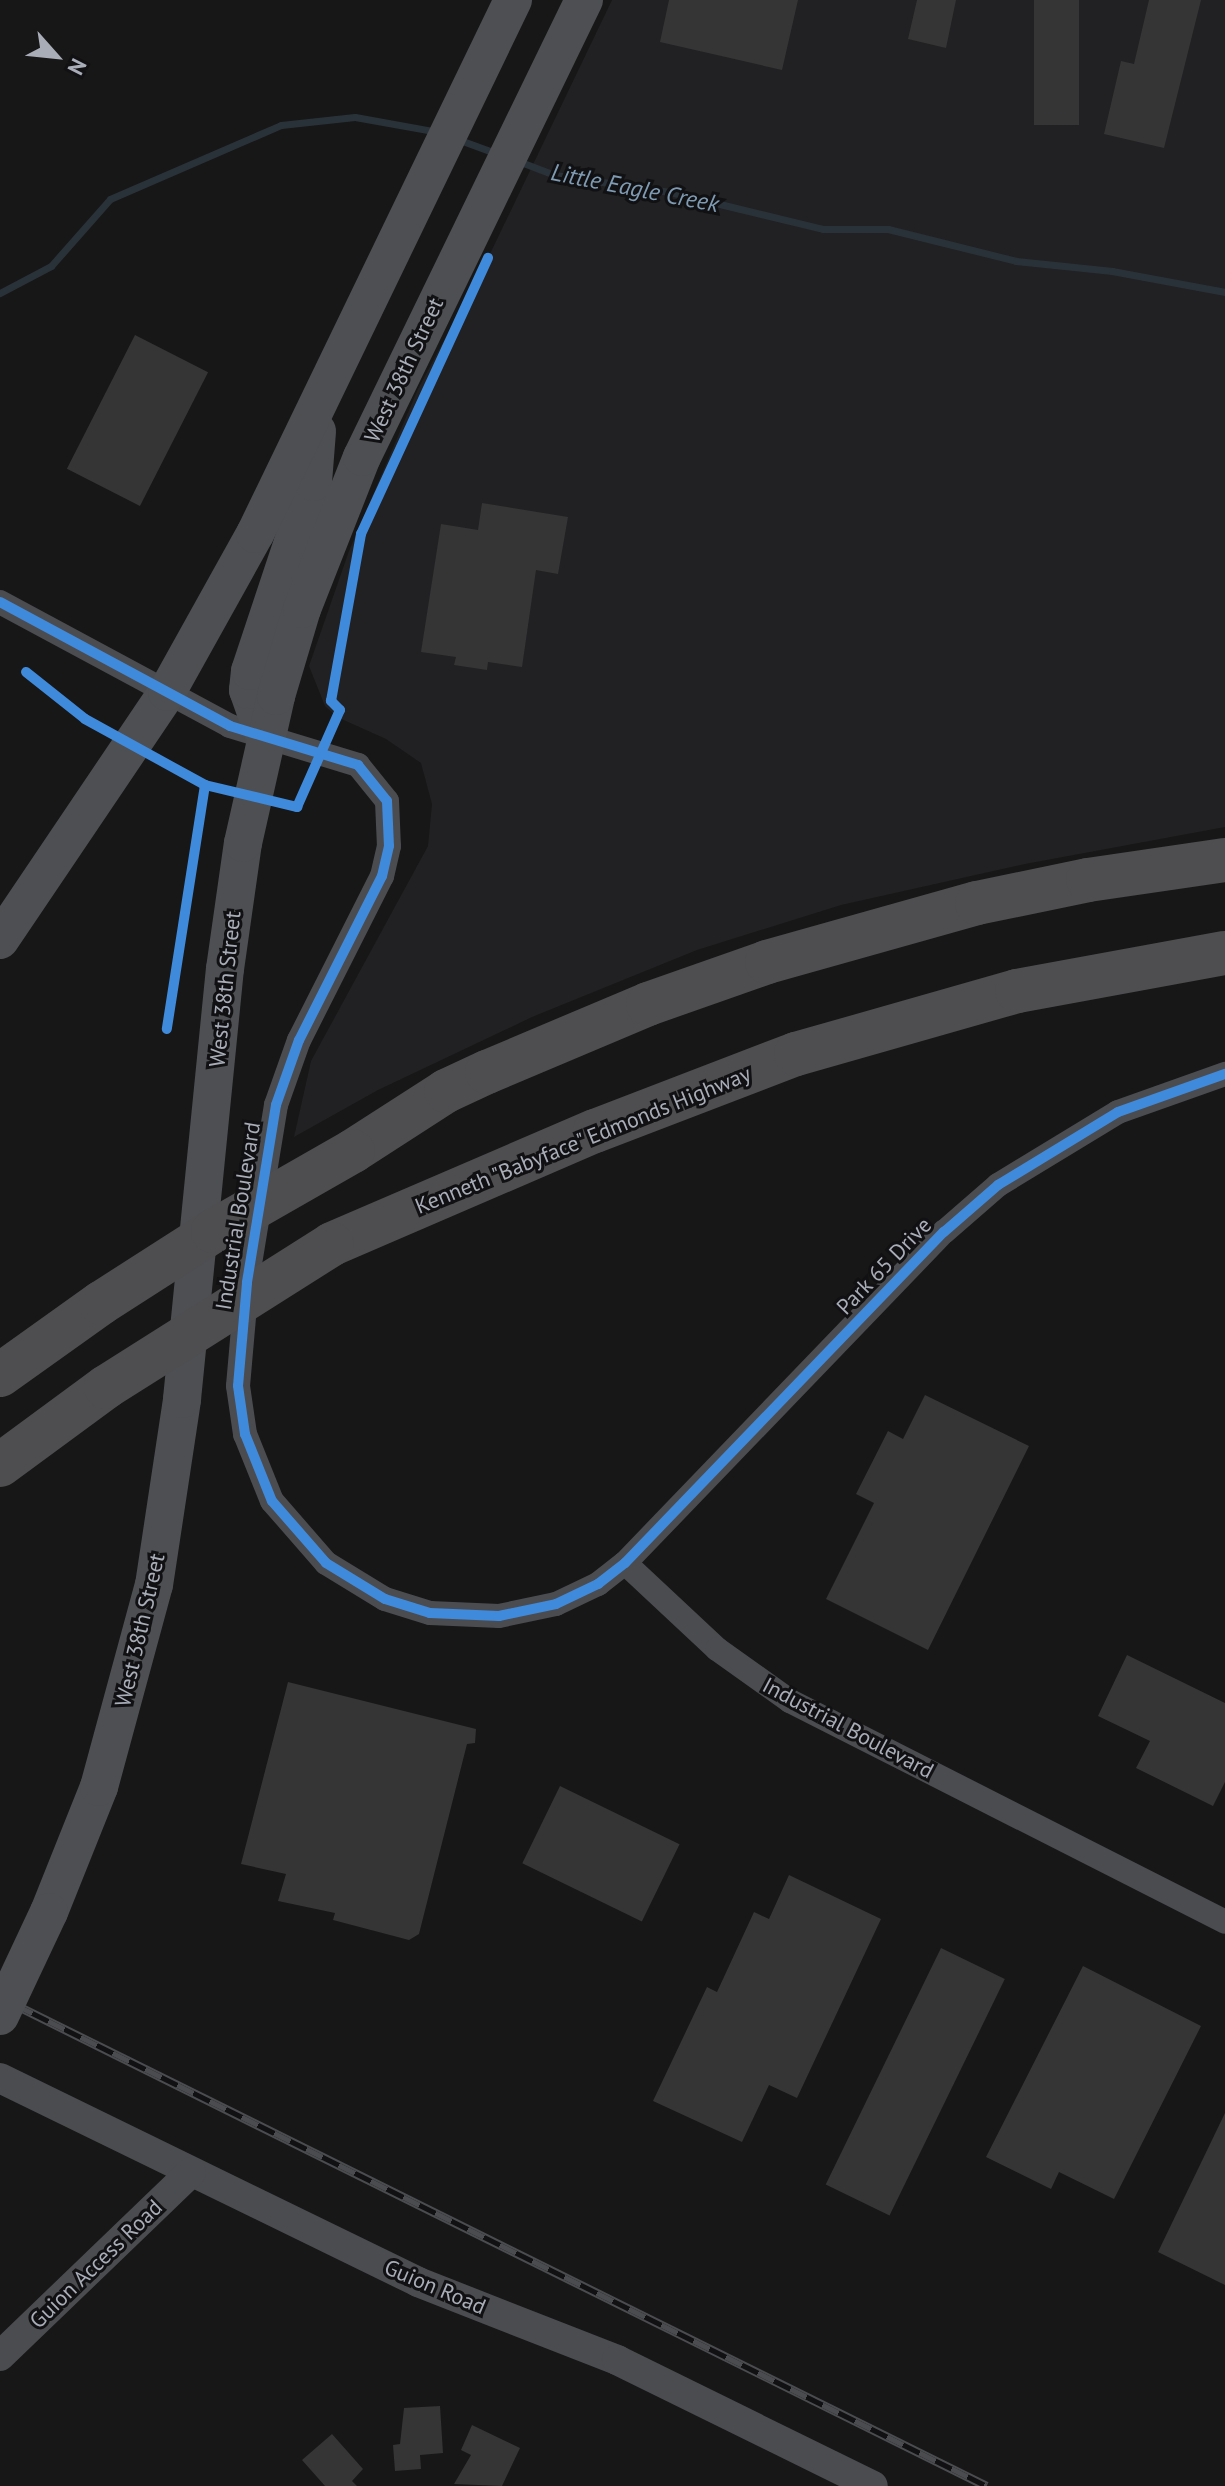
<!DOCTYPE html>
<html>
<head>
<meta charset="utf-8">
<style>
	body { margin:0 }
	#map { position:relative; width:1225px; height:2486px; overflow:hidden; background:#171717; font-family:"PT Sans",sans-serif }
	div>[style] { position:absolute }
	.built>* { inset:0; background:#212123 }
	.stream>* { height:7px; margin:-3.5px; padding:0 3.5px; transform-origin:3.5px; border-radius:3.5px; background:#2a3239 }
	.building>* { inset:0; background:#353536; transform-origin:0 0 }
	.minor>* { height:24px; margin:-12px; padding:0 12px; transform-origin:12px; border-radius:12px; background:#4b4c50 }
	.tertiary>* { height:30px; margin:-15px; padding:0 15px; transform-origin:15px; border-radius:15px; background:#4b4c50 }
	.primary>* { height:38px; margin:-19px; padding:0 19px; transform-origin:19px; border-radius:19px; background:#4d4f52 }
	.motorway>* { height:44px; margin:-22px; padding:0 22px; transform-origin:22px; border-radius:22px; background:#4e4e51 }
	.rail>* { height:9px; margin-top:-4.5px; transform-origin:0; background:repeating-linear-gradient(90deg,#111113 0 18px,#4b4c4f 0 36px); box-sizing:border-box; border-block:2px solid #4b4c4f }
	.primary-bridge>* { height:38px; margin:-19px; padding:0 19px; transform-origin:19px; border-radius:19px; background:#4d4f52 }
	.motorway-bridge>* { height:44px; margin:-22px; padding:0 22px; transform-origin:22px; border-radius:22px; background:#4e4e51 }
	.cycleway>* { height:10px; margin:-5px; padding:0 5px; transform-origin:5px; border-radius:5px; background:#408adc }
	span { translate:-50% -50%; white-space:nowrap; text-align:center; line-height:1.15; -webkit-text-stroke:6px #111113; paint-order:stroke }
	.street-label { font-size:22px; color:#a8adb8 }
	.water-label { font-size:24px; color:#7f9bb3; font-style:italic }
	.north { position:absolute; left:16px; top:16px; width:80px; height:80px; -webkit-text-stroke:6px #111113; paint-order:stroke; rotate:117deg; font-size:22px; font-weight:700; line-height:32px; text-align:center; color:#a8adb8 }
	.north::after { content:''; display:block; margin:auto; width:28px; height:36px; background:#a8adb8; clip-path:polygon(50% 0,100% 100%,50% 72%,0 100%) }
</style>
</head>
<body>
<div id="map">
	<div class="built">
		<div style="clip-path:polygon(612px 0,1225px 0,1225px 827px,1025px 864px,841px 905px,697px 950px,532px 1017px,378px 1090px,294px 1137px,311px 1061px,428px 846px,432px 804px,421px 763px,386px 739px,337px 717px,325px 706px,309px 666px,349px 551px,418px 389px,488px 258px)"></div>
	</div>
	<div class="stream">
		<div style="left:457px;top:139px;width:44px;rotate:20.1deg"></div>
		<div style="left:518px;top:161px;width:40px;rotate:21deg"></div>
		<div style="left:555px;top:175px;width:116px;rotate:8.4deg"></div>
		<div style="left:670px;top:192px;width:157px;rotate:13.6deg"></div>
		<div style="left:823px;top:229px;width:65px"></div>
		<div style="left:888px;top:229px;width:132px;rotate:14deg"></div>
		<div style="left:1016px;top:261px;width:97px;rotate:5.9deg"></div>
		<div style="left:1112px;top:271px;width:115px;rotate:10.5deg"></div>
		<div style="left:0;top:293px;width:58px;rotate:-27.9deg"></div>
		<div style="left:51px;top:266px;width:89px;rotate:-48.6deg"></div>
		<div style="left:110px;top:199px;width:186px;rotate:-23.4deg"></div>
		<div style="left:281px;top:125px;width:74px;rotate:-6.2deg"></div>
		<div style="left:355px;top:117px;width:84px;rotate:10.2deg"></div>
	</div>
	<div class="building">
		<div style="clip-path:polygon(669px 0,798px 0,782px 70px,660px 42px)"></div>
		<div style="clip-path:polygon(917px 0,956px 0,946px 48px,908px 39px)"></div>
		<div style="left:1034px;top:0;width:45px;height:125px"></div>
		<div style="clip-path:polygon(1149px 0,1201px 0,1164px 148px,1104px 134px,1121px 61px,1134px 64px)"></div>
		<div style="left:135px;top:335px;width:82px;height:150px;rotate:27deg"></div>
		<div style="clip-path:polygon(482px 503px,568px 517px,558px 574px,536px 570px,522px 667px,488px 662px,487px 670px,454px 665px,456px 657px,421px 652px,441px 524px,478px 530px)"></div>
		<div style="clip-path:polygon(925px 1395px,1029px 1446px,928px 1650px,826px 1599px,874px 1503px,856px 1494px,888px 1431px,903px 1439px)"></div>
		<div style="clip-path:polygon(1127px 1655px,1225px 1703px,1225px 1782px,1213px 1806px,1136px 1768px,1150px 1741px,1098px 1716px)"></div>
		<div style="clip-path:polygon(288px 1682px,476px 1729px,475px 1743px,467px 1744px,419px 1934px,409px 1940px,333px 1920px,335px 1913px,278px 1901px,286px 1874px,241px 1864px)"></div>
		<div style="left:560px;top:1786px;width:133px;height:86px;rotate:26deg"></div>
		<div style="clip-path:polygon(789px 1875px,881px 1919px,797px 2098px,769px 2085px,742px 2142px,653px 2101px,707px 1987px,717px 1992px,754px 1912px,769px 1919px)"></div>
		<div style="left:941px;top:1948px;width:71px;height:263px;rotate:26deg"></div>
		<div style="clip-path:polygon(1083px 1966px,1201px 2026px,1114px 2199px,1059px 2172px,1051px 2189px,986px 2157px)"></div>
		<div style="clip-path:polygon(1225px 2113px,1225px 2285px,1158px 2252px)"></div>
		<div style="clip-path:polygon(440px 2406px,443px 2453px,420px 2455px,421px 2469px,395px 2471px,393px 2445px,400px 2444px,404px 2408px)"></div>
		<div style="clip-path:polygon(472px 2425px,520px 2448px,502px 2486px,454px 2484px,471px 2455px,461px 2450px)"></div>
		<div style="clip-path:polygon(332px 2434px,363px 2469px,352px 2481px,357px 2486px,325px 2486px,302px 2460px)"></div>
	</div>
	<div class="minor">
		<div style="left:0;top:602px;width:261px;rotate:28.3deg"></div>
		<div style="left:230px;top:726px;width:134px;rotate:16.9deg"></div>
		<div style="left:358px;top:765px;width:46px;rotate:51.1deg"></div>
		<div style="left:387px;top:801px;width:45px;rotate:87.5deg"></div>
		<div style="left:389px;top:846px;width:31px;rotate:103deg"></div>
		<div style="left:382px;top:876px;width:184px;rotate:116.8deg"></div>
		<div style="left:299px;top:1040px;width:69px;rotate:109.5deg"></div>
		<div style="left:276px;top:1105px;width:180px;rotate:99.3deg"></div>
		<div style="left:247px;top:1283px;width:103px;rotate:95deg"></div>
		<div style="left:238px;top:1386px;width:49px;rotate:81.7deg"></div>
		<div style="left:245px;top:1434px;width:72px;rotate:68.1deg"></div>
		<div style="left:272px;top:1501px;width:82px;rotate:48.9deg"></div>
		<div style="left:326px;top:1563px;width:69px;rotate:31.4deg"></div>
		<div style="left:385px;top:1599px;width:47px;rotate:17.3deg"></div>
		<div style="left:430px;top:1613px;width:69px;rotate:2.5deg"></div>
		<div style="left:499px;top:1616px;width:58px;rotate:-11.9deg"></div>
		<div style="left:556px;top:1604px;width:47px;rotate:-25.5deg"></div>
		<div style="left:598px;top:1584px;width:34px;rotate:-38deg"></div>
		<div style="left:625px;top:1563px;width:460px;rotate:-46.1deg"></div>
		<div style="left:944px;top:1232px;width:72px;rotate:-41deg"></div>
		<div style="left:998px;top:1185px;width:140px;rotate:-31.3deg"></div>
		<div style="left:1118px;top:1112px;width:114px;rotate:-19.6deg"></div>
		<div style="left:625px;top:1563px;width:126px;rotate:43.1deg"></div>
		<div style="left:717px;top:1649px;width:90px;rotate:35.5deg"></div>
		<div style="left:790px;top:1701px;width:488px;rotate:26.9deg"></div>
	</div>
	<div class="tertiary">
		<div style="left:0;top:2078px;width:465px;rotate:26deg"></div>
		<div style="left:418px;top:2282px;width:214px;rotate:21.4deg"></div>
		<div style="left:617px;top:2360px;width:285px;rotate:26.2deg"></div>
		<div style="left:0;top:2356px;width:265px;rotate:-43.9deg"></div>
	</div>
	<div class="primary">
		<div style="left:265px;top:738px;width:51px;rotate:-109.5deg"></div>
		<div style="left:248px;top:690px;width:19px;rotate:-84deg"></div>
		<div style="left:250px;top:671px;width:199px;rotate:-71.6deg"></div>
		<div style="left:313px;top:482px;width:51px;rotate:-85.5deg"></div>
		<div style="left:0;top:940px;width:299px;rotate:-56deg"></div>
		<div style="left:167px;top:692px;width:181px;rotate:-60.9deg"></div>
		<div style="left:255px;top:534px;width:593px;rotate:-64.21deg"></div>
		<div style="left:49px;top:1912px;width:135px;rotate:-68.2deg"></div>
		<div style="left:99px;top:1787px;width:209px;rotate:-74.8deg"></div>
		<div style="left:154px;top:1585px;width:188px;rotate:-81.4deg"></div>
		<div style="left:182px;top:1399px;width:432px;rotate:-84.3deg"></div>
		<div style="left:225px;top:969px;width:127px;rotate:-81.9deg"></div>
		<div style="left:243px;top:843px;width:151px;rotate:-77.3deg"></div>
		<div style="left:276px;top:696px;width:91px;rotate:-73.4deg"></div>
		<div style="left:302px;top:609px;width:163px;rotate:-68.5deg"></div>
		<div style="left:362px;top:457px;width:508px;rotate:-64.09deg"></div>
	</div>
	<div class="motorway">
		<div style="left:353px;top:1151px;width:111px;rotate:-32.8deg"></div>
		<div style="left:446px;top:1091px;width:45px;rotate:-24.9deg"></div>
		<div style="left:487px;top:1072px;width:175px;rotate:-22.9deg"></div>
		<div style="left:648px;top:1004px;width:126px;rotate:-19.4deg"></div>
		<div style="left:767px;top:962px;width:218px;rotate:-15.7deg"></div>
		<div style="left:977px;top:903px;width:113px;rotate:-11.7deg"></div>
		<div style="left:1088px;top:880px;width:138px;rotate:-8.3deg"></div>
		<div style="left:332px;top:1244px;width:286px;rotate:-23.3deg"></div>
		<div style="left:595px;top:1131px;width:215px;rotate:-21deg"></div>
		<div style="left:796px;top:1054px;width:230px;rotate:-15.9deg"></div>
		<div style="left:1017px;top:991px;width:211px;rotate:-10.4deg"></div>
		<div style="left:0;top:1375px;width:124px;rotate:-35.5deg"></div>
		<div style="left:0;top:1465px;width:132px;rotate:-36.3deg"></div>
	</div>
	<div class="rail">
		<div style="left:0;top:1997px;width:1101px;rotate:26.36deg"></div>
	</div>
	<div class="primary-bridge">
		<div style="left:0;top:2016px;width:115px;rotate:-64.8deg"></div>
	</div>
	<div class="motorway-bridge">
		<div style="left:101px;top:1303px;width:133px;rotate:-32.7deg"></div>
		<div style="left:213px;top:1231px;width:161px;rotate:-29.7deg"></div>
		<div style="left:106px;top:1387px;width:267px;rotate:-32.3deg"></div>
	</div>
	<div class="cycleway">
		<div style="left:0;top:602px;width:261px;rotate:28.3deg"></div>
		<div style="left:230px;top:726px;width:134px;rotate:16.9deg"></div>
		<div style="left:358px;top:765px;width:46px;rotate:51.1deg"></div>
		<div style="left:387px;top:801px;width:45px;rotate:87.5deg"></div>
		<div style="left:389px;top:846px;width:31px;rotate:103deg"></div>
		<div style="left:382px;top:876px;width:184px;rotate:116.8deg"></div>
		<div style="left:299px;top:1040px;width:69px;rotate:109.5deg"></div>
		<div style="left:276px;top:1105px;width:180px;rotate:99.3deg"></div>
		<div style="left:247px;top:1283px;width:103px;rotate:95deg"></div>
		<div style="left:238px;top:1386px;width:49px;rotate:81.7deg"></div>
		<div style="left:245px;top:1434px;width:72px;rotate:68.1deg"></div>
		<div style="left:272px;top:1501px;width:82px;rotate:48.9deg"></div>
		<div style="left:326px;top:1563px;width:69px;rotate:31.4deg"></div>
		<div style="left:385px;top:1599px;width:47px;rotate:17.3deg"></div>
		<div style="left:430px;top:1613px;width:69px;rotate:2.5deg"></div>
		<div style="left:499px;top:1616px;width:58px;rotate:-11.9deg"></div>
		<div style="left:556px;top:1604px;width:47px;rotate:-25.5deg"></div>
		<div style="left:598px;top:1584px;width:34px;rotate:-38deg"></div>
		<div style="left:625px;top:1563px;width:460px;rotate:-46.1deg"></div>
		<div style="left:944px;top:1232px;width:72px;rotate:-41deg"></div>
		<div style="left:998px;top:1185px;width:140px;rotate:-31.3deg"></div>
		<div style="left:1118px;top:1112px;width:114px;rotate:-19.6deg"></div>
		<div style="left:26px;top:672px;width:75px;rotate:38.5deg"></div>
		<div style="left:85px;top:719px;width:137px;rotate:28.8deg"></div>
		<div style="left:205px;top:785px;width:247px;rotate:98.9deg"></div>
		<div style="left:205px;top:785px;width:95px;rotate:13.4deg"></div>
		<div style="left:297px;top:807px;width:106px;rotate:-66.1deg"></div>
		<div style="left:340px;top:710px;width:13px;rotate:-135deg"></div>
		<div style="left:331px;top:701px;width:170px;rotate:-79.8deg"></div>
		<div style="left:361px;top:534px;width:304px;rotate:-65.3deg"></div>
	</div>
	<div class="street-label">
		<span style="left:404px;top:370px;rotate:-65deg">West 38th Street</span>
		<span style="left:225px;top:989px;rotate:-84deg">West 38th Street</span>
		<span style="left:583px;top:1140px;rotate:-22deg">Kenneth "Babyface" Edmonds Highway</span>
		<span style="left:238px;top:1216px;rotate:-81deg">Industrial Boulevard</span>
		<span style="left:884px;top:1266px;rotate:-46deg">Park 65 Drive</span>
		<span style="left:140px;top:1630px;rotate:-77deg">West 38th Street</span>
		<span style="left:848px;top:1728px;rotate:28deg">Industrial Boulevard</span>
		<span style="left:96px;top:2264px;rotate:-44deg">Guion Access Road</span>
		<span style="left:435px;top:2287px;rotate:23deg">Guion Road</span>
	</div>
	<div class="water-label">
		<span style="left:635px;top:188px;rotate:11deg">Little Eagle Creek</span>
	</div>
	<div class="north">N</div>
</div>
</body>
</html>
